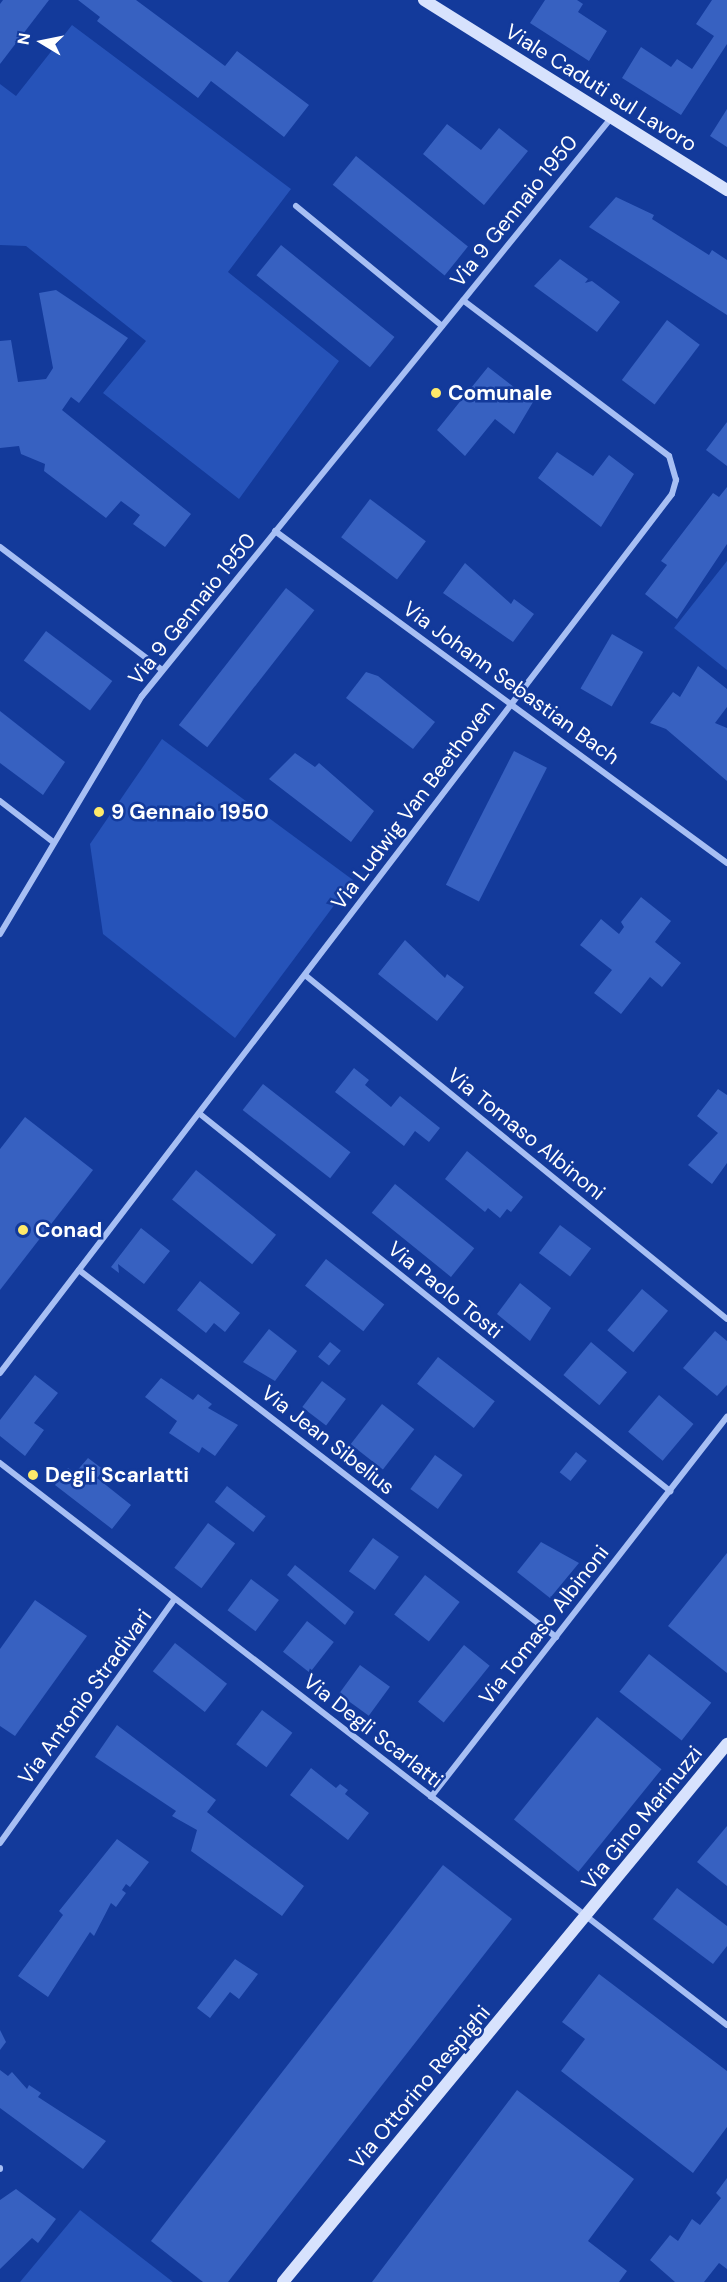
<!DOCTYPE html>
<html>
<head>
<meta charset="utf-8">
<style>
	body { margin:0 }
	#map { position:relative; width:727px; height:2282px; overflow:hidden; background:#133a9b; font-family:"DM Sans",sans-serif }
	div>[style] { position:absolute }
	.green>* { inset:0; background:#2653b9 }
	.building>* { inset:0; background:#3761c1; transform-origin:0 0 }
	.street>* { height:6px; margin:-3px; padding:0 3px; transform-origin:3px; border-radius:3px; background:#a7bff4 }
	.secondary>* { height:12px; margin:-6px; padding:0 6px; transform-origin:6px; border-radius:6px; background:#d7e2fd }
	.dots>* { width:16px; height:16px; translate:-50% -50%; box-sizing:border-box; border:3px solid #133a9b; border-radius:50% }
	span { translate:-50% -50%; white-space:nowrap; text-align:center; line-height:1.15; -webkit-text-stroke:5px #133a9b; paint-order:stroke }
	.street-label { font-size:21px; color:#fff }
	.poi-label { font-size:21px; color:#fff; font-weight:700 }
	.left { translate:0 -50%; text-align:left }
	.north { position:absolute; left:12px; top:12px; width:60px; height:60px; -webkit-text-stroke:4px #133a9b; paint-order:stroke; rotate:280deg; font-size:16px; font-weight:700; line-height:24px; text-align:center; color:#fff }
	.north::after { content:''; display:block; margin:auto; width:21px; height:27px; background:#fff; clip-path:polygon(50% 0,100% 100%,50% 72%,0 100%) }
</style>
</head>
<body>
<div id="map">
	<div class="green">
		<div style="clip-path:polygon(72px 25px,291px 189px,228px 272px,339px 361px,239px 499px,103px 393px,146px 341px,26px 246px,0 245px,0 84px,16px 96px)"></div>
		<div style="clip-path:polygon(727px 561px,727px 670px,674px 628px)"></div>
		<div style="clip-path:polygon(162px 739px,353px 880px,235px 1038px,103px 934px,90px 844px)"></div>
		<div style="clip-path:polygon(80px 2210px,173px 2282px,20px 2282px)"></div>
	</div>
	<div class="building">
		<div style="clip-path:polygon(3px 0,49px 0,0 64px,0 4px)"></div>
		<div style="clip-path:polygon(78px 0,136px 0,225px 66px,237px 51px,309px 105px,284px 137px,211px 81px,198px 98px,97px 21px,100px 17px)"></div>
		<div style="clip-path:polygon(545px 0,577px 0,583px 4px,578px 12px,607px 31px,589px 61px,530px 23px)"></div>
		<div style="clip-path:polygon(712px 0,727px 0,727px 44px,681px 115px,622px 78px,641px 47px,671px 67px,677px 59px,692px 69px,714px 36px,696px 24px)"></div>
		<div style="clip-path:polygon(727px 109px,727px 147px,710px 136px)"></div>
		<div style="clip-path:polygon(447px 124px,481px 150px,499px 128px,528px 151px,484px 205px,423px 154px)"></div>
		<div style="left:356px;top:156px;width:144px;height:37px;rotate:39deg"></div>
		<div style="clip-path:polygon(616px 197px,654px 215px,652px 219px,709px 255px,712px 250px,727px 260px,727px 315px,589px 227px)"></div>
		<div style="left:281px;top:245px;width:146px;height:39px;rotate:39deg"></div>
		<div style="clip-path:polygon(560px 259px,588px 279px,585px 283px,592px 281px,620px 302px,597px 332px,534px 286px)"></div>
		<div style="clip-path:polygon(56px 290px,128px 338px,79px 403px,71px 397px,62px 410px,191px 514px,165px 547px,133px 524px,140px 515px,121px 501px,106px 518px,44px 471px,45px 464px,21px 454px,19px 446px,0 448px,0 341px,11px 340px,18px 382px,46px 379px,53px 368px,39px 293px)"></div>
		<div style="left:667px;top:320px;width:41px;height:75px;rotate:37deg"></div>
		<div style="clip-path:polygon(488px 367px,533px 402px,514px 434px,495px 419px,465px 456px,437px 430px)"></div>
		<div style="clip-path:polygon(727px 422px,727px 466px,706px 450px)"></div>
		<div style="clip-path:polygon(557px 452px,593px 476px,609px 455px,634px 474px,601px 527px,538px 478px)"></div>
		<div style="clip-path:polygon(727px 487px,727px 544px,677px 619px,645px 594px,667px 565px,661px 561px,713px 493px,719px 497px)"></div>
		<div style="left:370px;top:499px;width:70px;height:48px;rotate:37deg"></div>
		<div style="clip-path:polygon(465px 563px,511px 604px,514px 599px,534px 614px,513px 642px,443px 593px)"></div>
		<div style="left:286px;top:588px;width:36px;height:174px;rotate:38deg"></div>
		<div style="left:46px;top:631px;width:83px;height:37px;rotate:37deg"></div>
		<div style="left:612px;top:634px;width:36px;height:63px;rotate:30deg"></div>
		<div style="clip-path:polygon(698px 666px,727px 689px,727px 707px,715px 723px,727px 728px,727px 781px,666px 729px,650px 723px,673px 692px,680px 697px)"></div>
		<div style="clip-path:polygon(366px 672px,378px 676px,435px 722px,413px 749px,346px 698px)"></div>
		<div style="clip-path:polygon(0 711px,65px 762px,43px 795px,0 763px)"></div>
		<div style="left:514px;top:751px;width:37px;height:150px;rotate:27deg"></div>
		<div style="clip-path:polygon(295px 753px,315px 767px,319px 763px,374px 811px,351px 842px,269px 779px)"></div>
		<div style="clip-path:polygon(641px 897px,671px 921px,655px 942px,681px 963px,662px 987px,650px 977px,621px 1014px,594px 993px,612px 970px,580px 945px,601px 919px,619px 934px,624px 927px,621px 922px)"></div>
		<div style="clip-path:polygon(405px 940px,445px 978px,447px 974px,464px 987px,437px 1021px,378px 974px)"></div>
		<div style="clip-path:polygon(354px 1068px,369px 1080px,365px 1085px,391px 1107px,400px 1096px,440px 1128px,429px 1142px,415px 1131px,404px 1146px,335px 1092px)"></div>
		<div style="left:263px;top:1084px;width:111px;height:33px;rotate:38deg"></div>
		<div style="clip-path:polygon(718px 1089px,727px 1095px,727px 1163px,712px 1184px,688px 1165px,718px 1133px,697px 1116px)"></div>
		<div style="clip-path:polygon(25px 1117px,93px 1170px,0 1290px,0 1149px)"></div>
		<div style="clip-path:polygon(467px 1151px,523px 1197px,511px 1212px,507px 1209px,500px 1218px,488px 1208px,485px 1212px,445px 1179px)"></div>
		<div style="left:196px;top:1170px;width:103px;height:38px;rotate:39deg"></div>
		<div style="left:395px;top:1184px;width:102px;height:37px;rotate:39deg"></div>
		<div style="left:560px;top:1225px;width:39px;height:35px;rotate:37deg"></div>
		<div style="clip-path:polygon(141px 1228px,170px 1251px,144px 1284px,118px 1264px,119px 1273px,111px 1267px)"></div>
		<div style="left:326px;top:1259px;width:74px;height:34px;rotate:38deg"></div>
		<div style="clip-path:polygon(200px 1281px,240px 1313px,225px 1332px,214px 1323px,206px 1333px,177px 1310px)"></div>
		<div style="clip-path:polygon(520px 1283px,551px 1308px,530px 1341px,497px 1314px)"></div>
		<div style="left:642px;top:1289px;width:34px;height:54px;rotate:40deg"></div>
		<div style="clip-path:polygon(269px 1329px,297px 1351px,275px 1381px,243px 1362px)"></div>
		<div style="clip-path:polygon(715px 1331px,727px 1341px,727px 1385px,717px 1396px,683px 1368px)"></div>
		<div style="left:330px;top:1342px;width:14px;height:19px;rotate:39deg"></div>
		<div style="left:591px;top:1342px;width:47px;height:43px;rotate:40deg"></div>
		<div style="left:438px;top:1357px;width:72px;height:34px;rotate:38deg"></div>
		<div style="clip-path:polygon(35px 1375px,58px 1393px,34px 1423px,44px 1430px,25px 1456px,0 1436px,0 1420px)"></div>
		<div style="clip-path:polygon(161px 1378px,193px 1400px,198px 1394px,212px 1404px,208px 1408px,238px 1425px,215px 1456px,202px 1447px,199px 1453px,169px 1433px,177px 1421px,145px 1397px)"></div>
		<div style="left:322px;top:1381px;width:30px;height:33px;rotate:37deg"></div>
		<div style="left:659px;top:1395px;width:45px;height:48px;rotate:40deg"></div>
		<div style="left:382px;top:1404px;width:41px;height:51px;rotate:38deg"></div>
		<div style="left:576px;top:1452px;width:14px;height:26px;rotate:39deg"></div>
		<div style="left:435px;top:1455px;width:34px;height:42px;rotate:36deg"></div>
		<div style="clip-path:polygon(88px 1458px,104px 1470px,97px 1478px,131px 1505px,112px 1529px,55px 1485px,68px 1468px,75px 1473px)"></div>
		<div style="left:227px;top:1486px;width:49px;height:20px;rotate:38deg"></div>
		<div style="left:208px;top:1523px;width:34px;height:56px;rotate:37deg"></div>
		<div style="left:373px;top:1538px;width:32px;height:41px;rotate:36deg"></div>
		<div style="clip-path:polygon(541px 1542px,579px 1563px,550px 1598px,517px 1572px)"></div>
		<div style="clip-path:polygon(727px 1553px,727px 1673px,668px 1626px)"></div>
		<div style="clip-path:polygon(295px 1565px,354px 1612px,345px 1625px,287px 1575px)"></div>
		<div style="left:425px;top:1575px;width:44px;height:50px;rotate:38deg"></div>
		<div style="left:251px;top:1579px;width:35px;height:39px;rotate:37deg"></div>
		<div style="clip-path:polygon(35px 1600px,87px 1636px,15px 1736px,0 1726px,0 1649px)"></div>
		<div style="left:307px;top:1621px;width:34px;height:39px;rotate:38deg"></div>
		<div style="left:175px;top:1643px;width:66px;height:36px;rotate:38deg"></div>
		<div style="left:464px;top:1645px;width:33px;height:73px;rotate:39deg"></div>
		<div style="left:649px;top:1654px;width:79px;height:48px;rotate:38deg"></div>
		<div style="left:360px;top:1665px;width:37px;height:36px;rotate:36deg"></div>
		<div style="left:262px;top:1710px;width:38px;height:43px;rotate:37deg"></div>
		<div style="left:597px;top:1717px;width:83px;height:132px;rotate:39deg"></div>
		<div style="clip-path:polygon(117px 1725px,216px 1800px,207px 1812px,304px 1886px,282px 1916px,191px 1851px,197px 1830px,172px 1816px,176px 1811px,95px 1757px)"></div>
		<div style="clip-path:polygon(311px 1768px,336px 1788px,340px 1784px,348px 1790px,345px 1794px,369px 1813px,348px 1840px,290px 1795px)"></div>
		<div style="clip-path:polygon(727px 1826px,727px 1886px,697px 1862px)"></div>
		<div style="clip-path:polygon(117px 1839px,149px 1862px,130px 1887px,126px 1884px,122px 1890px,126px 1893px,116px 1907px,111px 1903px,94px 1936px,90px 1932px,48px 1997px,18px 1976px,63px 1915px,59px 1911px)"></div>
		<div style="clip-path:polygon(443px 1865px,512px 1919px,228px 2282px,203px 2282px,151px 2241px)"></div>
		<div style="clip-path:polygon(677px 1888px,727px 1926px,727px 1946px,713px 1964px,653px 1919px)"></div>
		<div style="clip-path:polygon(235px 1959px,258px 1974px,239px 1999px,230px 1992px,210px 2018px,197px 2008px)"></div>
		<div style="clip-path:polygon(599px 1974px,727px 2071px,727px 2127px,693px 2173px,561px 2071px,585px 2039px,562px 2022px)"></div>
		<div style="clip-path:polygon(0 2030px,6px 2042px,0 2050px)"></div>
		<div style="clip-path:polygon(0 2070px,8px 2076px,12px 2072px,27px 2089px,29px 2085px,41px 2093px,38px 2097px,106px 2141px,83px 2169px,0 2108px)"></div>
		<div style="clip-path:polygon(517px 2090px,634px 2179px,588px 2241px,627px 2271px,619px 2282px,372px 2282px)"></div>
		<div style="clip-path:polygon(727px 2178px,727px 2269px,719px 2263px,704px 2282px,675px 2282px,650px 2260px,670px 2235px,678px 2241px,692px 2219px,700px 2225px,721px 2198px,716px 2193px)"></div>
		<div style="clip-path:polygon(16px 2189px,56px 2219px,38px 2243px,32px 2238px,0 2269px,0 2200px)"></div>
	</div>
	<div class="street">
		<div style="left:296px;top:206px;width:189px;rotate:39.4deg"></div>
		<div style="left:275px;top:531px;width:561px;rotate:36.3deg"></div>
		<div style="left:0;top:547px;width:203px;rotate:37.2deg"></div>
		<div style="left:0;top:801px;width:67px;rotate:37.7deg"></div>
		<div style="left:0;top:934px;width:277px;rotate:-59.2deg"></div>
		<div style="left:142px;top:696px;width:744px;rotate:-50.94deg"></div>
		<div style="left:305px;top:975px;width:544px;rotate:39.19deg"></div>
		<div style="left:200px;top:1114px;width:603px;rotate:38.73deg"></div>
		<div style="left:79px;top:1270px;width:602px;rotate:37.57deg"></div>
		<div style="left:0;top:1373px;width:1106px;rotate:-52.6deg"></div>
		<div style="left:672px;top:494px;width:15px;rotate:-74deg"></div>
		<div style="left:676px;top:480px;width:25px;rotate:-106deg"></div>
		<div style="left:669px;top:456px;width:258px;rotate:-142.9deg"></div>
		<div style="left:0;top:1463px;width:919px;rotate:37.71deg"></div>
		<div style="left:431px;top:1797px;width:482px;rotate:-52.1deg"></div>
		<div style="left:0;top:1843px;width:300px;rotate:-54.4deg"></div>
		<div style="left:0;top:2169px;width:1px;rotate:-90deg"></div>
	</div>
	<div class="secondary">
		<div style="left:424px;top:0;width:358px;rotate:32.1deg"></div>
		<div style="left:283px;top:2282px;width:698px;rotate:-50.47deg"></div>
	</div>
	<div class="dots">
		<div style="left:436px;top:393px;background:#ffea6a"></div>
		<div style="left:99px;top:812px;background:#ffea6a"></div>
		<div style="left:23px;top:1230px;background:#ffea6a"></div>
		<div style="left:33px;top:1475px;background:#ffea6a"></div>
	</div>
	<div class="street-label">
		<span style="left:601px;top:88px;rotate:32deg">Viale Caduti sul Lavoro</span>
		<span style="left:514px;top:211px;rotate:-51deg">Via 9 Gennaio 1950</span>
		<span style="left:192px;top:609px;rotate:-51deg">Via 9 Gennaio 1950</span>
		<span style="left:511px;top:683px;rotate:36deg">Via Johann Sebastian Bach</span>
		<span style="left:413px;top:805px;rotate:-53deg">Via Ludwig Van Beethoven</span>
		<span style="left:526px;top:1134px;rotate:39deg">Via Tomaso Albinoni</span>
		<span style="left:445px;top:1290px;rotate:39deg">Via Paolo Tosti</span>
		<span style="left:328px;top:1440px;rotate:38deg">Via Jean Sibelius</span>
		<span style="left:544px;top:1625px;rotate:-52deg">Via Tomaso Albinoni</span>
		<span style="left:85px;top:1697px;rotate:-54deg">Via Antonio Stradivari</span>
		<span style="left:373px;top:1731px;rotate:38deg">Via Degli Scarlatti</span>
		<span style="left:642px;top:1818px;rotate:-51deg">Via Gino Marinuzzi</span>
		<span style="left:420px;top:2087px;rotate:-50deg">Via Ottorino Respighi</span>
	</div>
	<div class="poi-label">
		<span class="left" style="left:448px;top:393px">Comunale</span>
		<span class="left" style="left:111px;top:812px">9 Gennaio 1950</span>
		<span class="left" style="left:35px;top:1230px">Conad</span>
		<span class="left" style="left:45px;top:1475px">Degli Scarlatti</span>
	</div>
	<div class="north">N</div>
</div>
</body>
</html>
